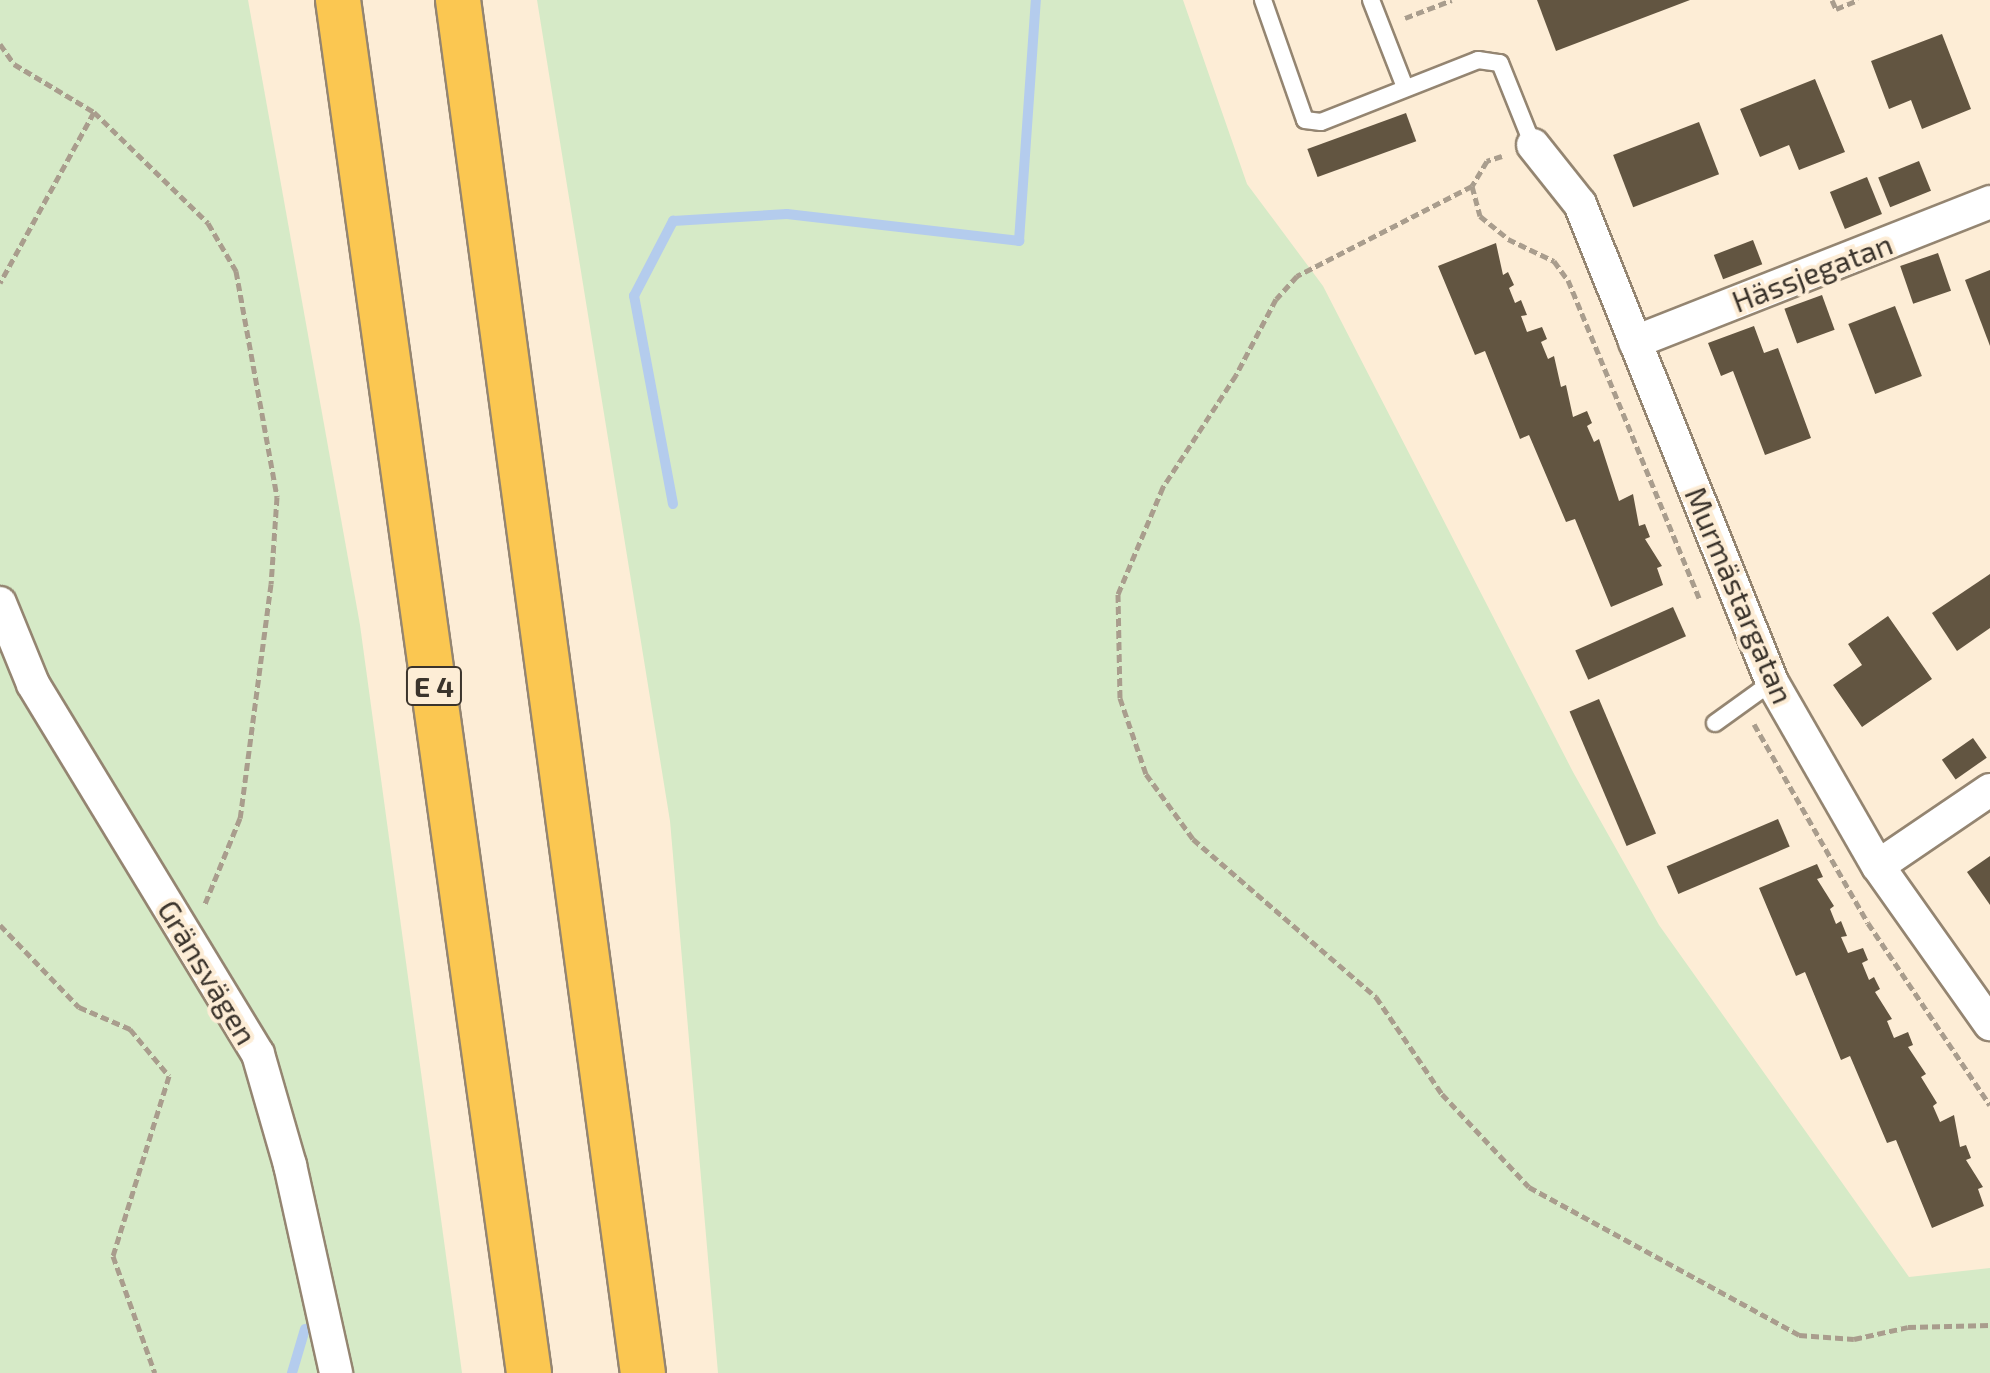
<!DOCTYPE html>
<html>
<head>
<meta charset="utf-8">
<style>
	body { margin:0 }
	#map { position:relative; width:1990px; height:1373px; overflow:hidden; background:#fdedd6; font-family:"Exo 2",sans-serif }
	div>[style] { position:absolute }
	.green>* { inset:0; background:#d6eac7 }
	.stream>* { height:10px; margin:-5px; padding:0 5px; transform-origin:5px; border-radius:5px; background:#b4cced }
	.building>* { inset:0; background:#625541; transform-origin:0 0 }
	.path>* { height:5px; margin-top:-2.5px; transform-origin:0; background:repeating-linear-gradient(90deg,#a99d8d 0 8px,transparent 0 12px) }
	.roads { filter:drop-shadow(2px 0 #948571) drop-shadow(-2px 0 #948571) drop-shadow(0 2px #948571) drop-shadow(0 -2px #948571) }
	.lane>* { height:16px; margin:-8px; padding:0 8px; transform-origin:8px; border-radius:8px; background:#fff }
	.street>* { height:32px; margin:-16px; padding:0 16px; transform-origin:16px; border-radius:16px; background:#fff }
	.highway>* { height:44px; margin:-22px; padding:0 22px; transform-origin:22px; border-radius:22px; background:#fbc751 }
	span { translate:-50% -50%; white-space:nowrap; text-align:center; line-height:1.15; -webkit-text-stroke:8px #fdedd6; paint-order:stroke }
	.shield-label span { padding:2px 6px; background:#fdedd6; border:2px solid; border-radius:6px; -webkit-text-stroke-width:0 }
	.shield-label { font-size:28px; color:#3b342c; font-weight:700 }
	.street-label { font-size:30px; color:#3b342c }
</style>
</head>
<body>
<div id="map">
	<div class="green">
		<div style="clip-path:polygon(0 0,248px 0,360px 625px,462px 1373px,0 1373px)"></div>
		<div style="clip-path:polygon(537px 0,1183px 0,1247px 184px,1323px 286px,1573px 772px,1659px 925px,1909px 1277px,1990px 1268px,1990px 1373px,718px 1373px,670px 821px)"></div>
	</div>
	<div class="stream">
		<div style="left:673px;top:504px;width:212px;rotate:-100.6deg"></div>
		<div style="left:634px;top:296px;width:85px;rotate:-62.5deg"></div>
		<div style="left:673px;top:221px;width:114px;rotate:-3.5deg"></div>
		<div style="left:787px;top:214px;width:234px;rotate:6.6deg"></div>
		<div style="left:1019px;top:241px;width:242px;rotate:-86deg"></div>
		<div style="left:292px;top:1373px;width:46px;rotate:-73.5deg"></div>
	</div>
	<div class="building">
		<div style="clip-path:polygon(1537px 0,1690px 0,1556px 51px)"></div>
		<div style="clip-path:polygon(1942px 34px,1971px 109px,1922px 129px,1911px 100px,1889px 109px,1871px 61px)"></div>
		<div style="clip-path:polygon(1815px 79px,1845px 152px,1799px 170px,1789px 145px,1760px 157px,1740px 109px)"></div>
		<div style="left:1406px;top:113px;width:30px;height:105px;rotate:70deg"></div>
		<div style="left:1699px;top:122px;width:56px;height:92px;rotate:69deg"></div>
		<div style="left:1919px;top:161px;width:32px;height:44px;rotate:68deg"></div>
		<div style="left:1867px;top:177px;width:40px;height:40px;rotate:68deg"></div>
		<div style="left:1753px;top:240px;width:26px;height:42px;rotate:69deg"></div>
		<div style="clip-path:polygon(1496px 243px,1503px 275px,1508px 272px,1514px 285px,1509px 288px,1515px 303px,1521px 300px,1527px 315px,1521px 316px,1527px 332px,1542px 327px,1547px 339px,1541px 342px,1548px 359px,1554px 356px,1561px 387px,1566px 385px,1573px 417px,1587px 411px,1592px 423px,1587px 426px,1594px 442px,1599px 439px,1619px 501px,1633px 494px,1639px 526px,1645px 524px,1650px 537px,1645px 539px,1662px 566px,1657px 568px,1663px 585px,1611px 607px,1575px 519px,1566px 522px,1529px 435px,1520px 439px,1485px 351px,1475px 355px,1438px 266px)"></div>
		<div style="left:1938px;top:253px;width:40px;height:40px;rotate:71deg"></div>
		<div style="clip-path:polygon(1990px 270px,1990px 346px,1965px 280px)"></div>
		<div style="left:1822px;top:295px;width:37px;height:40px;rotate:70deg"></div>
		<div style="left:1895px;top:306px;width:75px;height:50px;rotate:69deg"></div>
		<div style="clip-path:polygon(1754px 326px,1764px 353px,1778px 348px,1811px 438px,1765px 455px,1733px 371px,1721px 376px,1708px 343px)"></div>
		<div style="clip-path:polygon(1990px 574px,1990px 628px,1957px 651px,1932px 613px)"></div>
		<div style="left:1673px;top:607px;width:32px;height:107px;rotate:66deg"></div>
		<div style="clip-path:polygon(1888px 616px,1932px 679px,1862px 727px,1833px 685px,1862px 665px,1848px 644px)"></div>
		<div style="left:1599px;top:699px;width:146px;height:32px;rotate:67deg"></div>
		<div style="left:1973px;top:738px;width:24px;height:38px;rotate:55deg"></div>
		<div style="left:1778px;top:819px;width:30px;height:121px;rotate:67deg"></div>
		<div style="clip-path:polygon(1990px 856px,1990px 905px,1967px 872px)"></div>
		<div style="clip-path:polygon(1817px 864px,1823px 877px,1817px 879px,1834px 906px,1830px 909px,1836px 924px,1841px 921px,1847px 936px,1841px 937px,1848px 953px,1863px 948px,1868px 960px,1862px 963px,1869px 980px,1874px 977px,1880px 989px,1875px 992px,1892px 1019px,1887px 1021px,1894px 1038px,1908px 1032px,1913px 1045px,1908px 1047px,1926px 1074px,1921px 1077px,1937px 1103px,1933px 1106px,1940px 1122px,1954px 1115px,1960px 1147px,1966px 1145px,1971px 1158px,1966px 1160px,1983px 1187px,1978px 1189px,1984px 1206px,1932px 1228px,1896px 1140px,1887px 1143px,1850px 1056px,1841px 1060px,1805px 972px,1796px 976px,1759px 888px)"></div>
	</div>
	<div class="path">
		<div style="left:1832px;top:0;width:10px;rotate:66deg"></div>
		<div style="left:1836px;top:9px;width:24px;rotate:-22deg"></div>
		<div style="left:1405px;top:18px;width:50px;rotate:-21deg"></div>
		<div style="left:0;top:44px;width:24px;rotate:55deg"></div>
		<div style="left:14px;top:64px;width:93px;rotate:31deg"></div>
		<div style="left:94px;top:112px;width:195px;rotate:118.8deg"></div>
		<div style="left:94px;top:112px;width:159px;rotate:44.2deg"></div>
		<div style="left:208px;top:223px;width:56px;rotate:59.7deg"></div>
		<div style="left:236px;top:271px;width:230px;rotate:79.7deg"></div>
		<div style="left:277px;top:497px;width:87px;rotate:93.9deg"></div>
		<div style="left:271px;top:584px;width:236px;rotate:97.5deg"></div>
		<div style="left:240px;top:818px;width:95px;rotate:112.2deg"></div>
		<div style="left:1502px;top:156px;width:16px;rotate:162deg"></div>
		<div style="left:1487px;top:161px;width:29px;rotate:121deg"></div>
		<div style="left:1472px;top:186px;width:31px;rotate:75deg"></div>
		<div style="left:1480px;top:216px;width:36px;rotate:39deg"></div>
		<div style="left:1508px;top:239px;width:51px;rotate:25.6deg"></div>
		<div style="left:1554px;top:261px;width:24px;rotate:54deg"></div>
		<div style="left:1568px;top:280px;width:344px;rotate:67.6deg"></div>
		<div style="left:1472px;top:186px;width:197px;rotate:152.8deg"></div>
		<div style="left:1297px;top:276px;width:31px;rotate:132deg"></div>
		<div style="left:1276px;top:299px;width:86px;rotate:117.8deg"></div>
		<div style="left:1236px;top:375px;width:134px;rotate:123.1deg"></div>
		<div style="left:1163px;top:487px;width:116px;rotate:112.8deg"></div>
		<div style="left:1118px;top:594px;width:104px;rotate:88.9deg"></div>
		<div style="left:1120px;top:698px;width:80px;rotate:71.1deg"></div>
		<div style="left:1146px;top:774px;width:80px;rotate:54.1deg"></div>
		<div style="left:1193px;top:839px;width:242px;rotate:40.8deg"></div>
		<div style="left:1376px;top:997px;width:117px;rotate:55.8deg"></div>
		<div style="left:1442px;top:1094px;width:127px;rotate:46.9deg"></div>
		<div style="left:1529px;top:1187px;width:308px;rotate:28.7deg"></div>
		<div style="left:1799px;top:1335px;width:55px;rotate:4.2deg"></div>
		<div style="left:1854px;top:1339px;width:55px;rotate:-12.5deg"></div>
		<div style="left:1908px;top:1327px;width:82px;rotate:-1.4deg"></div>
		<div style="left:1754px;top:724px;width:229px;rotate:60.2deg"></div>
		<div style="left:1868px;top:923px;width:219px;rotate:56.2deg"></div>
		<div style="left:0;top:925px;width:114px;rotate:46.1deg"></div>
		<div style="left:79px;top:1007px;width:56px;rotate:23.3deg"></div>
		<div style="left:130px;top:1029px;width:61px;rotate:50.3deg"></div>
		<div style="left:169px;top:1076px;width:189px;rotate:107.3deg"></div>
		<div style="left:113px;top:1256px;width:124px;rotate:70.3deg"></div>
	</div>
	<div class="roads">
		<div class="lane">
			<div style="left:1263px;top:0;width:127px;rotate:70.7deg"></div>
			<div style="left:1305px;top:120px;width:16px;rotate:7deg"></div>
			<div style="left:1321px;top:122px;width:169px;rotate:-21.5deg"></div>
			<div style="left:1478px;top:60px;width:22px;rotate:8deg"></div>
			<div style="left:1500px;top:63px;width:88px;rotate:68.1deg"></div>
			<div style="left:1371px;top:0;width:93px;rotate:68.7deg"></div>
			<div style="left:1715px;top:723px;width:70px;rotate:-35.7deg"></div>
		</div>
		<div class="street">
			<div style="left:1533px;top:145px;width:75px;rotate:51.5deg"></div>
			<div style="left:1580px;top:204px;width:515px;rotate:68.12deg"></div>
			<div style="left:1772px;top:682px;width:212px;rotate:60.1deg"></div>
			<div style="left:1878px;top:866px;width:194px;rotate:54.7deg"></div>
			<div style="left:1635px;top:342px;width:382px;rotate:-21.5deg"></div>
			<div style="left:0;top:603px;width:87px;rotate:67.8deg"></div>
			<div style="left:33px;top:684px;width:433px;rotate:58.7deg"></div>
			<div style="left:258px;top:1054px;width:116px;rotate:73.9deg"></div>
			<div style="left:290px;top:1165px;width:213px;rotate:77.5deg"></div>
			<div style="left:1878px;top:866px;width:135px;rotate:-34.2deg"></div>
		</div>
		<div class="highway">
			<div style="left:338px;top:0;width:1386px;rotate:82.08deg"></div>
			<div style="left:458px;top:0;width:1385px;rotate:82.33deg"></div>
		</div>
	</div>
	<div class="shield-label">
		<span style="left:434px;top:686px">E 4</span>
	</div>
	<div class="street-label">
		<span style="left:1812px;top:272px;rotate:-21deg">Hässjegatan</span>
		<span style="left:1740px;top:595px;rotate:67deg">Murmästargatan</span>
		<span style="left:208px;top:972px;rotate:59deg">Gränsvägen</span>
	</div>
</div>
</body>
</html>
